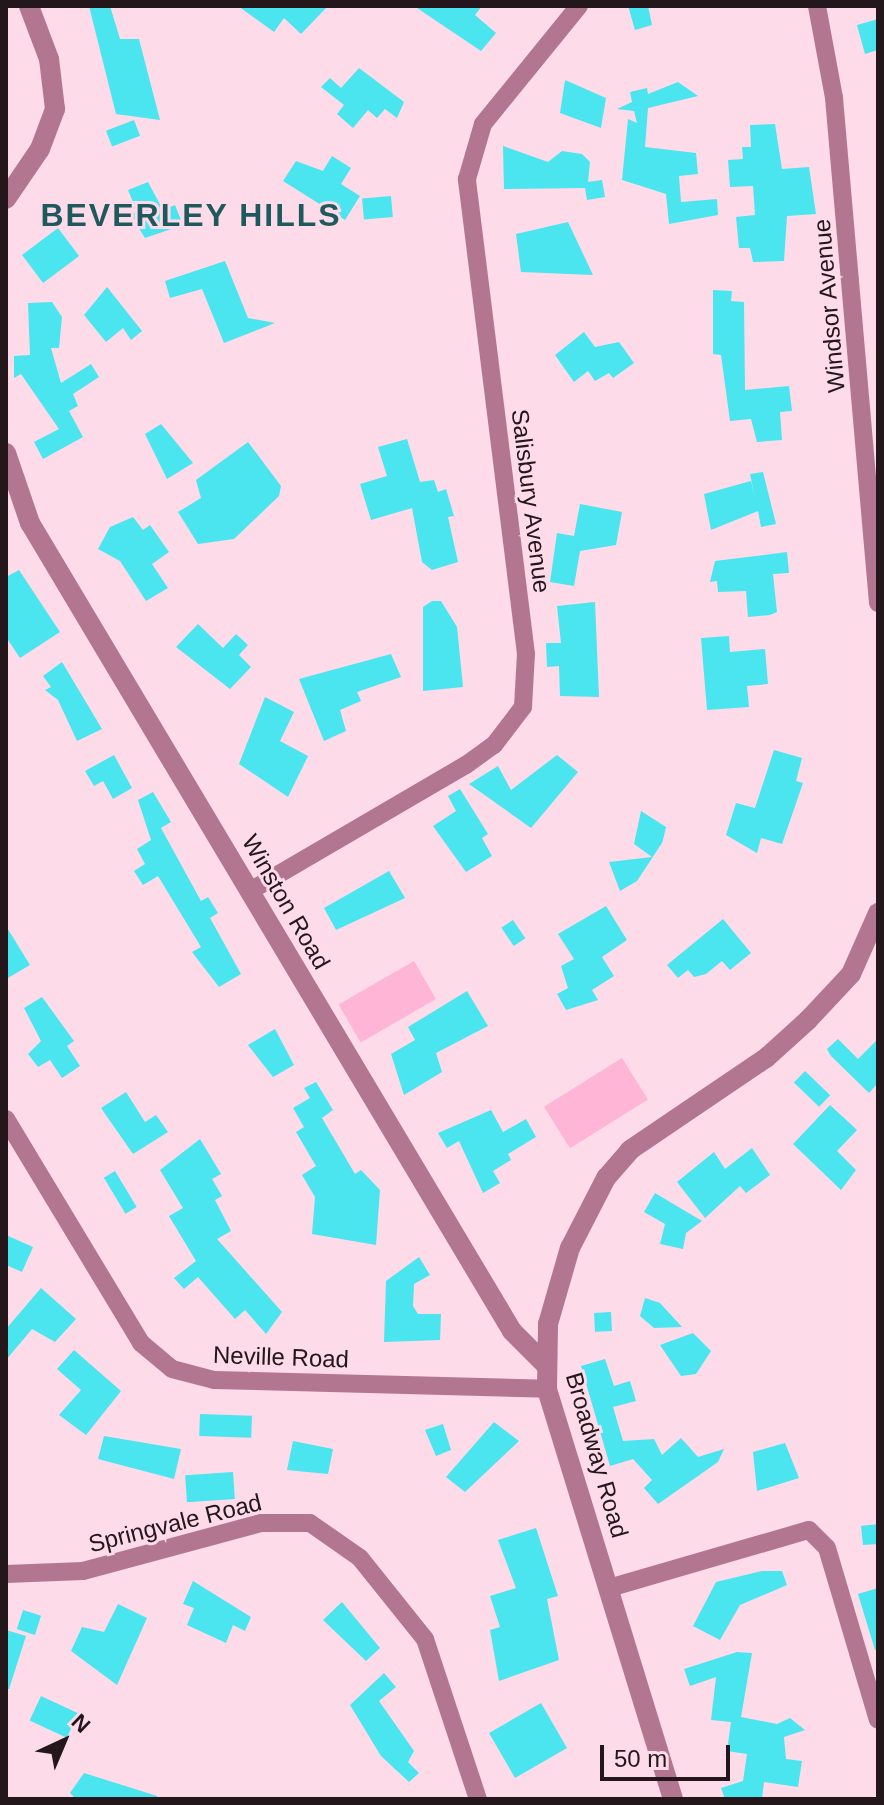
<!DOCTYPE html>
<html>
<head>
<meta charset="utf-8">
<style>
	body { margin:0 }
	#map { position:relative; width:884px; height:1805px; overflow:hidden; background:#fedbe9; font-family:Arial,sans-serif }
	div>[style] { position:absolute }
	.green>* { inset:0; background:#ffb5d5; transform-origin:0 0 }
	.building>* { inset:0; background:#4ae5ef; transform-origin:0 0 }
	.minor>* { height:18px; margin:-9px; padding:0 9px; transform-origin:9px; border-radius:9px; background:#b37691 }
	.tertiary>* { height:20px; margin:-10px; padding:0 10px; transform-origin:10px; border-radius:10px; background:#b37691 }
	span { translate:-50% -50%; white-space:nowrap; text-align:center; line-height:1.15; -webkit-text-stroke:6px #fedbe9; paint-order:stroke }
	.street-label { font-size:24px; color:#23171c }
	.district-label { font-size:32px; color:#1e595d; font-weight:700; letter-spacing:2px }
	.frame { position:absolute; inset:0; border:8px solid #23171c; pointer-events:none }
	.north { position:absolute; left:24px; top:1701px; width:80px; height:80px; -webkit-text-stroke:6px #fedbe9; paint-order:stroke; rotate:44deg; font-size:22px; font-weight:700; line-height:32px; text-align:center; color:#23171c }
	.north::after { content:''; display:block; margin:auto; width:28px; height:36px; background:#23171c; clip-path:polygon(50% 0,100% 100%,50% 72%,0 100%) }
	.scale { position:absolute; left:600px; top:1745px; width:130px; height:36px; box-sizing:border-box; border:4px solid #23171c; border-top:0; padding-left:10px; font-size:24px; line-height:28px; white-space:nowrap; color:#23171c; -webkit-text-stroke:6px #fedbe9; paint-order:stroke }
</style>
</head>
<body>
<div id="map">
	<div class="green">
		<div style="left:414px;top:961px;width:44px;height:87px;rotate:60deg"></div>
		<div style="left:622px;top:1058px;width:49px;height:92px;rotate:58deg"></div>
	</div>
	<div class="building">
		<div style="clip-path:polygon(89px 6px,110px 6px,120px 39px,139px 39px,160px 120px,116px 114px)"></div>
		<div style="clip-path:polygon(238px 6px,328px 6px,301px 34px,284px 18px,274px 32px)"></div>
		<div style="clip-path:polygon(414px 6px,482px 6px,475px 15px,496px 33px,481px 51px)"></div>
		<div style="clip-path:polygon(628px 6px,648px 6px,652px 25px,635px 30px)"></div>
		<div style="clip-path:polygon(878px 19px,878px 50px,865px 54px,857px 25px)"></div>
		<div style="clip-path:polygon(359px 68px,404px 102px,397px 118px,385px 109px,377px 118px,368px 110px,353px 128px,337px 114px,344px 105px,321px 87px,330px 78px,341px 88px)"></div>
		<div style="clip-path:polygon(565px 80px,606px 98px,601px 128px,560px 113px)"></div>
		<div style="clip-path:polygon(678px 82px,698px 96px,648px 108px,645px 147px,696px 153px,698px 174px,679px 176px,681px 202px,717px 199px,718px 215px,669px 224px,666px 194px,622px 180px,628px 119px,637px 123px,634px 111px,617px 109px,632px 102px,630px 92px,647px 88px,648px 94px)"></div>
		<div style="left:134px;top:120px;width:17px;height:30px;rotate:69deg"></div>
		<div style="clip-path:polygon(775px 124px,782px 169px,809px 167px,816px 214px,787px 216px,784px 261px,753px 262px,750px 248px,739px 248px,736px 217px,755px 215px,753px 186px,730px 187px,728px 160px,743px 159px,742px 147px,751px 147px,750px 125px)"></div>
		<div style="clip-path:polygon(503px 146px,548px 162px,562px 151px,582px 154px,590px 162px,588px 182px,602px 180px,605px 197px,587px 200px,585px 188px,504px 189px)"></div>
		<div style="clip-path:polygon(332px 156px,351px 168px,341px 184px,360px 196px,345px 220px,283px 181px,296px 161px,323px 171px)"></div>
		<div style="clip-path:polygon(148px 182px,163px 210px,175px 205px,183px 225px,145px 238px,130px 214px,137px 212px,128px 190px)"></div>
		<div style="left:391px;top:196px;width:21px;height:29px;rotate:85deg"></div>
		<div style="clip-path:polygon(568px 222px,593px 275px,521px 272px,516px 234px)"></div>
		<div style="left:58px;top:228px;width:35px;height:45px;rotate:53deg"></div>
		<div style="clip-path:polygon(225px 261px,248px 318px,275px 323px,224px 343px,202px 289px,170px 298px,165px 281px)"></div>
		<div style="clip-path:polygon(107px 287px,142px 331px,131px 340px,123px 328px,106px 342px,84px 315px)"></div>
		<div style="clip-path:polygon(713px 290px,732px 291px,731px 301px,744px 302px,745px 390px,789px 386px,792px 411px,780px 412px,782px 440px,757px 442px,751px 419px,730px 421px,721px 355px,713px 354px)"></div>
		<div style="clip-path:polygon(52px 302px,62px 317px,59px 348px,51px 348px,61px 383px,91px 364px,99px 377px,73px 394px,78px 406px,69px 411px,83px 437px,43px 459px,34px 442px,59px 429px,21px 374px,14px 378px,14px 356px,30px 355px,28px 303px)"></div>
		<div style="clip-path:polygon(584px 332px,595px 347px,619px 342px,634px 363px,613px 378px,609px 373px,595px 381px,588px 371px,574px 382px,555px 355px)"></div>
		<div style="clip-path:polygon(161px 424px,193px 463px,167px 479px,145px 434px)"></div>
		<div style="clip-path:polygon(407px 439px,420px 482px,434px 480px,438px 492px,446px 489px,454px 516px,448px 517px,458px 562px,432px 570px,422px 562px,412px 508px,371px 520px,360px 484px,387px 476px,378px 447px)"></div>
		<div style="clip-path:polygon(248px 442px,281px 486px,279px 496px,234px 539px,198px 544px,178px 512px,201px 498px,196px 480px)"></div>
		<div style="clip-path:polygon(763px 472px,776px 524px,761px 527px,758px 511px,711px 530px,704px 494px,751px 481px,755px 498px,750px 474px)"></div>
		<div style="clip-path:polygon(580px 504px,622px 512px,616px 545px,580px 551px,574px 586px,550px 582px,557px 533px,574px 536px)"></div>
		<div style="clip-path:polygon(133px 517px,143px 530px,150px 525px,169px 552px,152px 564px,168px 588px,146px 601px,120px 561px,98px 549px,110px 527px)"></div>
		<div style="clip-path:polygon(787px 552px,789px 573px,773px 574px,777px 612px,770px 615px,748px 617px,746px 591px,718px 592px,717px 581px,710px 582px,715px 561px)"></div>
		<div style="clip-path:polygon(19px 570px,60px 632px,20px 658px,6px 637px,6px 577px)"></div>
		<div style="clip-path:polygon(432px 601px,441px 601px,457px 627px,463px 687px,423px 691px,423px 607px)"></div>
		<div style="clip-path:polygon(595px 602px,599px 697px,560px 696px,559px 666px,547px 667px,546px 643px,561px 643px,557px 606px)"></div>
		<div style="clip-path:polygon(198px 624px,223px 648px,236px 634px,248px 645px,239px 655px,251px 667px,230px 689px,176px 647px)"></div>
		<div style="clip-path:polygon(729px 636px,730px 652px,765px 649px,768px 684px,747px 686px,749px 707px,707px 710px,701px 638px)"></div>
		<div style="clip-path:polygon(391px 654px,401px 677px,357px 692px,361px 701px,340px 710px,346px 731px,324px 741px,299px 679px)"></div>
		<div style="clip-path:polygon(62px 662px,102px 729px,77px 741px,58px 700px,45px 690px,51px 687px,43px 676px)"></div>
		<div style="clip-path:polygon(265px 697px,294px 712px,280px 741px,308px 756px,288px 797px,239px 764px)"></div>
		<div style="clip-path:polygon(774px 750px,802px 758px,796px 781px,803px 783px,782px 844px,761px 838px,757px 853px,726px 835px,736px 803px,755px 808px)"></div>
		<div style="clip-path:polygon(114px 755px,132px 788px,113px 799px,103px 781px,94px 786px,85px 771px)"></div>
		<div style="clip-path:polygon(557px 755px,578px 772px,531px 828px,469px 784px,498px 766px,511px 790px)"></div>
		<div style="clip-path:polygon(460px 789px,488px 834px,482px 838px,492px 856px,466px 872px,433px 826px,456px 811px,448px 796px)"></div>
		<div style="clip-path:polygon(153px 792px,171px 822px,161px 828px,201px 901px,208px 897px,218px 913px,210px 918px,241px 974px,219px 987px,192px 952px,201px 947px,158px 876px,143px 885px,134px 871px,145px 864px,137px 849px,151px 840px,138px 800px)"></div>
		<div style="clip-path:polygon(641px 811px,666px 827px,664px 836px,662px 843px,637px 881px,620px 891px,609px 862px,652px 857px,634px 844px)"></div>
		<div style="clip-path:polygon(389px 871px,405px 898px,336px 930px,324px 908px)"></div>
		<div style="clip-path:polygon(606px 906px,627px 940px,602px 957px,614px 976px,592px 990px,598px 1000px,566px 1010px,557px 994px,568px 988px,561px 966px,574px 959px,558px 934px)"></div>
		<div style="clip-path:polygon(723px 919px,751px 953px,730px 970px,722px 961px,706px 974px,694px 977px,688px 970px,678px 978px,667px 965px)"></div>
		<div style="left:513px;top:920px;width:22px;height:14px;rotate:56deg"></div>
		<div style="clip-path:polygon(6px 926px,30px 965px,6px 979px)"></div>
		<div style="clip-path:polygon(467px 991px,488px 1026px,436px 1053px,442px 1072px,404px 1095px,391px 1054px,415px 1040px,408px 1027px)"></div>
		<div style="clip-path:polygon(42px 997px,74px 1041px,67px 1046px,80px 1066px,62px 1078px,50px 1060px,38px 1067px,28px 1054px,41px 1041px,24px 1008px)"></div>
		<div style="clip-path:polygon(275px 1029px,294px 1065px,273px 1077px,248px 1045px)"></div>
		<div style="clip-path:polygon(838px 1039px,858px 1059px,878px 1039px,878px 1083px,869px 1093px,831px 1056px,827px 1049px)"></div>
		<div style="left:805px;top:1071px;width:35px;height:16px;rotate:44deg"></div>
		<div style="clip-path:polygon(316px 1082px,333px 1110px,322px 1118px,355px 1174px,361px 1170px,380px 1190px,376px 1245px,312px 1234px,315px 1197px,302px 1175px,316px 1166px,296px 1132px,304px 1127px,293px 1108px,310px 1098px,304px 1088px)"></div>
		<div style="clip-path:polygon(126px 1092px,145px 1122px,156px 1115px,168px 1132px,133px 1154px,101px 1108px)"></div>
		<div style="clip-path:polygon(830px 1105px,857px 1130px,837px 1151px,856px 1170px,841px 1190px,793px 1144px)"></div>
		<div style="clip-path:polygon(491px 1110px,503px 1132px,526px 1119px,536px 1137px,508px 1154px,511px 1160px,493px 1171px,500px 1183px,483px 1193px,459px 1141px,447px 1148px,438px 1133px)"></div>
		<div style="clip-path:polygon(200px 1139px,221px 1174px,212px 1179px,222px 1196px,215px 1200px,231px 1231px,217px 1239px,282px 1312px,266px 1334px,245px 1310px,235px 1319px,198px 1277px,184px 1289px,174px 1278px,196px 1261px,169px 1216px,183px 1208px,160px 1170px)"></div>
		<div style="clip-path:polygon(752px 1148px,770px 1175px,746px 1193px,740px 1186px,705px 1218px,677px 1182px,714px 1152px,725px 1169px)"></div>
		<div style="left:115px;top:1171px;width:42px;height:13px;rotate:59deg"></div>
		<div style="clip-path:polygon(655px 1193px,702px 1221px,686px 1233px,683px 1249px,660px 1244px,665px 1224px,644px 1212px)"></div>
		<div style="clip-path:polygon(6px 1235px,33px 1247px,22px 1272px,6px 1265px)"></div>
		<div style="clip-path:polygon(419px 1257px,430px 1275px,414px 1284px,413px 1306px,418px 1314px,441px 1314px,440px 1340px,384px 1342px,386px 1281px)"></div>
		<div style="clip-path:polygon(41px 1288px,76px 1319px,55px 1342px,32px 1329px,6px 1360px,6px 1329px)"></div>
		<div style="clip-path:polygon(645px 1298px,660px 1303px,682px 1327px,654px 1328px,640px 1316px)"></div>
		<div style="left:611px;top:1312px;width:19px;height:17px;rotate:87deg"></div>
		<div style="clip-path:polygon(693px 1333px,711px 1351px,696px 1374px,681px 1376px,660px 1345px)"></div>
		<div style="clip-path:polygon(74px 1350px,121px 1391px,86px 1435px,59px 1415px,81px 1390px,57px 1369px)"></div>
		<div style="clip-path:polygon(605px 1359px,614px 1386px,630px 1381px,636px 1401px,613px 1407px,623px 1441px,654px 1439px,662px 1455px,681px 1438px,698px 1457px,724px 1449px,718px 1462px,658px 1504px,644px 1488px,652px 1480px,633px 1459px,610px 1466px,581px 1366px)"></div>
		<div style="left:200px;top:1414px;width:52px;height:22px;rotate:2deg"></div>
		<div style="clip-path:polygon(494px 1422px,519px 1441px,465px 1492px,446px 1477px)"></div>
		<div style="clip-path:polygon(443px 1424px,451px 1450px,436px 1456px,425px 1430px)"></div>
		<div style="clip-path:polygon(104px 1436px,181px 1449px,174px 1479px,98px 1459px)"></div>
		<div style="clip-path:polygon(293px 1441px,333px 1449px,328px 1474px,287px 1470px)"></div>
		<div style="clip-path:polygon(785px 1443px,799px 1478px,757px 1491px,753px 1452px)"></div>
		<div style="left:233px;top:1472px;width:27px;height:48px;rotate:86deg"></div>
		<div style="clip-path:polygon(878px 1524px,878px 1544px,863px 1545px,861px 1526px)"></div>
		<div style="clip-path:polygon(536px 1528px,558px 1596px,547px 1599px,559px 1660px,499px 1681px,490px 1630px,500px 1627px,490px 1596px,516px 1588px,498px 1540px)"></div>
		<div style="clip-path:polygon(762px 1571px,782px 1571px,787px 1585px,740px 1605px,720px 1640px,693px 1626px,716px 1582px)"></div>
		<div style="clip-path:polygon(193px 1581px,251px 1617px,245px 1631px,233px 1625px,226px 1643px,187px 1625px,194px 1608px,183px 1604px)"></div>
		<div style="clip-path:polygon(878px 1588px,878px 1649px,875px 1650px,858px 1594px)"></div>
		<div style="clip-path:polygon(342px 1602px,380px 1648px,366px 1661px,323px 1620px)"></div>
		<div style="clip-path:polygon(118px 1604px,147px 1618px,117px 1685px,71px 1651px,82px 1627px,104px 1632px)"></div>
		<div style="left:23px;top:1610px;width:19px;height:20px;rotate:18deg"></div>
		<div style="clip-path:polygon(6px 1630px,26px 1636px,9px 1689px,6px 1689px)"></div>
		<div style="clip-path:polygon(737px 1652px,752px 1653px,741px 1717px,777px 1724px,790px 1718px,805px 1730px,784px 1737px,786px 1759px,802px 1761px,798px 1787px,764px 1782px,762px 1799px,725px 1799px,721px 1788px,743px 1781px,747px 1754px,727px 1751px,731px 1722px,711px 1720px,716px 1677px,690px 1686px,684px 1669px)"></div>
		<div style="clip-path:polygon(384px 1673px,396px 1687px,379px 1701px,414px 1751px,408px 1762px,419px 1773px,409px 1782px,381px 1756px,350px 1705px)"></div>
		<div style="left:41px;top:1696px;width:41px;height:27px;rotate:25deg"></div>
		<div style="left:541px;top:1703px;width:52px;height:60px;rotate:60deg"></div>
		<div style="clip-path:polygon(84px 1773px,157px 1796px,157px 1799px,76px 1799px,70px 1793px)"></div>
	</div>
	<div class="minor">
		<div style="left:817px;top:6px;width:94px;rotate:79.5deg"></div>
		<div style="left:834px;top:98px;width:507px;rotate:85.02deg"></div>
		<div style="left:250px;top:891px;width:250px;rotate:-30.3deg"></div>
		<div style="left:466px;top:765px;width:34px;rotate:-36deg"></div>
		<div style="left:494px;top:745px;width:48px;rotate:-52.7deg"></div>
		<div style="left:523px;top:707px;width:53px;rotate:-86.8deg"></div>
		<div style="left:526px;top:654px;width:479px;rotate:-97.1deg"></div>
		<div style="left:467px;top:179px;width:57px;rotate:-73.8deg"></div>
		<div style="left:483px;top:124px;width:152px;rotate:-50.9deg"></div>
		<div style="left:6px;top:1119px;width:262px;rotate:58.9deg"></div>
		<div style="left:141px;top:1343px;width:40px;rotate:40deg"></div>
		<div style="left:172px;top:1369px;width:43px;rotate:14.7deg"></div>
		<div style="left:214px;top:1380px;width:333px;rotate:1.5deg"></div>
		<div style="left:6px;top:1574px;width:77px;rotate:-2.2deg"></div>
		<div style="left:83px;top:1571px;width:184px;rotate:-15.1deg"></div>
		<div style="left:261px;top:1523px;width:49px"></div>
		<div style="left:310px;top:1523px;width:61px;rotate:35deg"></div>
		<div style="left:360px;top:1558px;width:104px;rotate:51.3deg"></div>
		<div style="left:425px;top:1639px;width:169px;rotate:71.7deg"></div>
		<div style="left:609px;top:1588px;width:208px;rotate:-16.2deg"></div>
		<div style="left:809px;top:1530px;width:25px;rotate:45deg"></div>
		<div style="left:827px;top:1548px;width:179px;rotate:73.5deg"></div>
	</div>
	<div class="tertiary">
		<div style="left:6px;top:199px;width:60px;rotate:-55.8deg"></div>
		<div style="left:40px;top:149px;width:43px;rotate:-69.4deg"></div>
		<div style="left:55px;top:109px;width:50px;rotate:-96.8deg"></div>
		<div style="left:49px;top:59px;width:57px;rotate:-110.7deg"></div>
		<div style="left:6px;top:453px;width:74px;rotate:71.1deg"></div>
		<div style="left:30px;top:523px;width:941px;rotate:59.18deg"></div>
		<div style="left:512px;top:1331px;width:45px;rotate:45deg"></div>
		<div style="left:673px;top:1799px;width:429px;rotate:-107.1deg"></div>
		<div style="left:547px;top:1389px;width:65px;rotate:-89.1deg"></div>
		<div style="left:548px;top:1324px;width:79px;rotate:-73.9deg"></div>
		<div style="left:570px;top:1248px;width:79px;rotate:-62.8deg"></div>
		<div style="left:606px;top:1178px;width:37px;rotate:-49deg"></div>
		<div style="left:630px;top:1150px;width:164px;rotate:-34.1deg"></div>
		<div style="left:766px;top:1058px;width:57px;rotate:-42.1deg"></div>
		<div style="left:808px;top:1020px;width:63px;rotate:-46.9deg"></div>
		<div style="left:851px;top:974px;width:67px;rotate:-66.1deg"></div>
	</div>
	<div class="street-label">
		<span style="left:829px;top:306px;rotate:-95deg">Windsor Avenue</span>
		<span style="left:531px;top:501px;rotate:83deg">Salisbury Avenue</span>
		<span style="left:286px;top:902px;rotate:60deg">Winston Road</span>
		<span style="left:281px;top:1357px;rotate:2deg">Neville Road</span>
		<span style="left:597px;top:1455px;rotate:74deg">Broadway Road</span>
		<span style="left:175px;top:1523px;rotate:-14deg">Springvale Road</span>
	</div>
	<div class="district-label">
		<span style="left:191px;top:215px">BEVERLEY HILLS</span>
	</div>
	<div class="frame"></div>
	<div class="north">N</div>
	<div class="scale">50 m</div>
</div>
</body>
</html>
